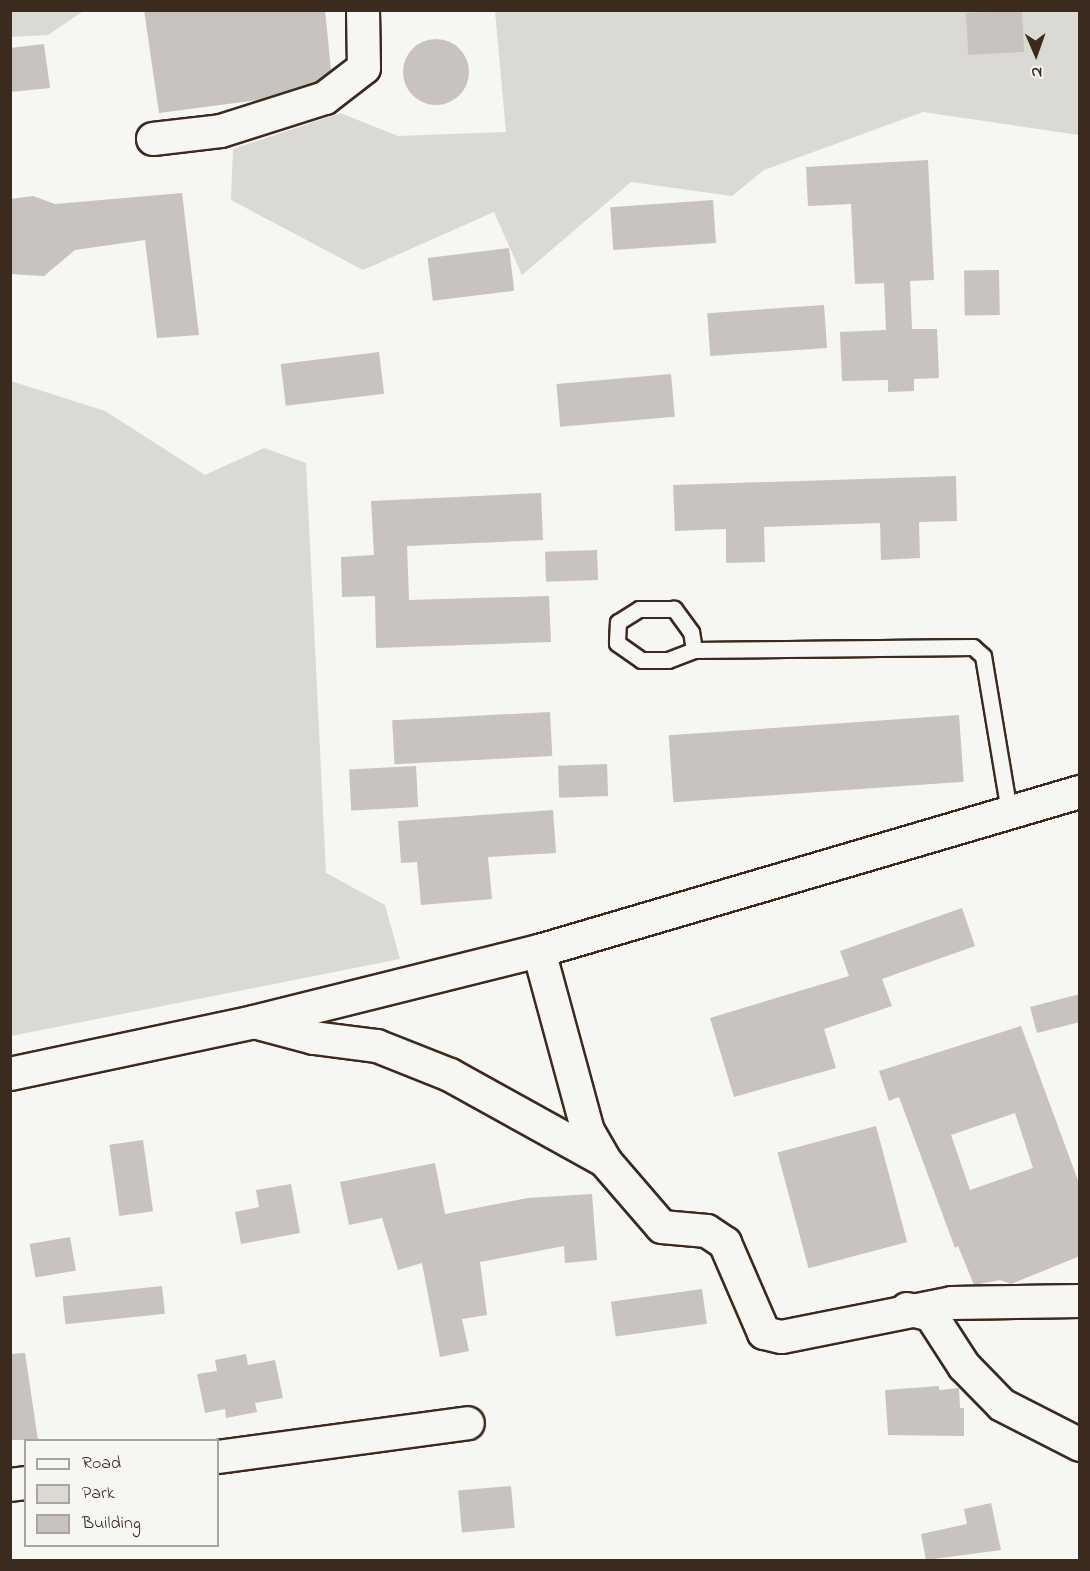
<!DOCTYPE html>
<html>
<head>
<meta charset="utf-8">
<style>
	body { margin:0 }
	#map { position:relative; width:1090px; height:1571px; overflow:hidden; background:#f6f6f2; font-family:"Indie Flower",sans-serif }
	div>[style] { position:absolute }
	.green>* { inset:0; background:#dad9d3 }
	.building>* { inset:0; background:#c8c3be; transform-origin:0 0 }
	.round { border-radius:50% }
	.roads { filter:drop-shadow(2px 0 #3b2a1e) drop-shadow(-2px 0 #3b2a1e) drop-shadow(0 2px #3b2a1e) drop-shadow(0 -2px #3b2a1e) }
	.lane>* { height:15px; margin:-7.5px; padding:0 7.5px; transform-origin:7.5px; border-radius:7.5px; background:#f6f6f2 }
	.street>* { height:32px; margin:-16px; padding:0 16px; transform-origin:16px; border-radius:16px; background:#f6f6f2 }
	span { translate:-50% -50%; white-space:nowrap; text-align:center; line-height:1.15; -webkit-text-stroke:6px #f6f6f2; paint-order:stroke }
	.frame { position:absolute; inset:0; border:12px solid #3b2a1e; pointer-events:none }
	.legend { position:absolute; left:24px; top:1439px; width:195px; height:108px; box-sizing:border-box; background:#f6f6f2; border:2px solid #aba49d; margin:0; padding:8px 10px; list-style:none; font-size:18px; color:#3b2a1e }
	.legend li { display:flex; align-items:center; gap:12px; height:30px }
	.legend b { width:30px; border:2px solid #aba49d }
	.north { position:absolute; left:1006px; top:24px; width:60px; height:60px; -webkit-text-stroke:4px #f6f6f2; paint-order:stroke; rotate:178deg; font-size:16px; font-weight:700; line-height:24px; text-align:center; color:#3b2a1e }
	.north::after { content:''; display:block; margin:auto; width:21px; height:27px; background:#3b2a1e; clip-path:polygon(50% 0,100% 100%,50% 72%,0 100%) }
</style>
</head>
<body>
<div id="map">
	<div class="green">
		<div style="clip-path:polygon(10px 11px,82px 10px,82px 12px,48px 35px,11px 37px)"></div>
		<div style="clip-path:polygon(495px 11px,1079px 11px,1079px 135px,923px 112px,764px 170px,732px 196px,631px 182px,522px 275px,494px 212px,363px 270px,231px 200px,233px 149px,340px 113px,398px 136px,506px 132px)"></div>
		<div style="clip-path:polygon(11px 381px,105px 411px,205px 475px,264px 448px,306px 463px,326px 873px,385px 905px,400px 959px,11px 1036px)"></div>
	</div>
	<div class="building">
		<div style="clip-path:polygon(144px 10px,325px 10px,331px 70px,317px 82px,258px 100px,159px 113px)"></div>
		<div style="left:1022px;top:10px;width:42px;height:56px;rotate:87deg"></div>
		<div class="round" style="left:403px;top:39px;width:66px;height:66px"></div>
		<div style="clip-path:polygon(44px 44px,50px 88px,10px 92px,10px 48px)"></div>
		<div style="clip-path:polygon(928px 160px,934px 280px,910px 281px,912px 329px,937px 329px,939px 378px,914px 379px,914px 391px,888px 392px,888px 380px,842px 381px,840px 332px,886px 330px,884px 283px,855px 284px,851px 204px,808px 206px,806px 167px)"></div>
		<div style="clip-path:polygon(182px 193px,199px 335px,157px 338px,145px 240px,75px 250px,44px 276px,10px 274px,10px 199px,33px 196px,55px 204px)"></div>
		<div style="left:713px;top:200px;width:43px;height:103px;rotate:86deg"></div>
		<div style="left:509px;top:248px;width:43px;height:82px;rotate:83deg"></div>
		<div style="left:999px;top:270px;width:45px;height:35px;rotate:89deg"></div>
		<div style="left:824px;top:305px;width:43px;height:117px;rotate:86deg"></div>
		<div style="left:379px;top:352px;width:42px;height:99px;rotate:83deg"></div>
		<div style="left:671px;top:374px;width:43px;height:115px;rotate:85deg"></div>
		<div style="clip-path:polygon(956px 476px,957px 521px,919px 522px,920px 558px,881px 560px,880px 523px,764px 527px,765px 562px,726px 563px,726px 529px,675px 531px,673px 485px)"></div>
		<div style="clip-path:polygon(541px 493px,543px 540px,407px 546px,409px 600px,549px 596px,551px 642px,376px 648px,375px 596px,342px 597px,341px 557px,374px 555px,371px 501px)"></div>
		<div style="left:597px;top:550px;width:30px;height:52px;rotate:88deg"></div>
		<div style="left:550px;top:712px;width:44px;height:158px;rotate:87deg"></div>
		<div style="left:959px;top:715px;width:67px;height:291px;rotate:86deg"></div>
		<div style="left:607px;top:764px;width:32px;height:49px;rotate:88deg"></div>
		<div style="left:416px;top:766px;width:41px;height:67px;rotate:87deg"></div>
		<div style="clip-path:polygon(553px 810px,556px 853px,488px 857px,492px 899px,421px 905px,417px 862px,401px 863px,398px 821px)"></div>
		<div style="clip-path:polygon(962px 908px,975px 946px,882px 979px,892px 1006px,824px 1029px,836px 1068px,734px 1097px,710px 1018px,849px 976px,840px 951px)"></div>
		<div style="clip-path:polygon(1080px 994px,1080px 1022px,1037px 1033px,1030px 1007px)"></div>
		<div style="clip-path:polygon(evenodd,1021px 1026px,1080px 1186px,1080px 1256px,1011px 1284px,1000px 1280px,974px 1285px,958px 1246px,955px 1248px,899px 1097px,889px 1101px,879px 1071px,1021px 1026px,1015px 1113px,1033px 1168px,970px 1190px,951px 1135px,1015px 1113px)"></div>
		<div style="left:876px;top:1126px;width:120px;height:102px;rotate:75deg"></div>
		<div style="left:143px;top:1140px;width:72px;height:34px;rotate:82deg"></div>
		<div style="clip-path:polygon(435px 1163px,445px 1214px,528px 1198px,592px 1194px,597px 1260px,565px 1263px,564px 1246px,480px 1262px,487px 1315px,462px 1319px,469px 1351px,440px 1357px,422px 1263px,398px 1270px,382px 1218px,349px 1225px,340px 1182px)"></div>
		<div style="clip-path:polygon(291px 1184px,300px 1233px,241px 1244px,235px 1212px,259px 1207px,256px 1190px)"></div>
		<div style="left:70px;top:1237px;width:34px;height:41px;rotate:80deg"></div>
		<div style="left:162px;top:1286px;width:28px;height:100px;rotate:84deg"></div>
		<div style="left:702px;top:1289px;width:35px;height:92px;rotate:82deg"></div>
		<div style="clip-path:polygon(25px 1353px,38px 1440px,10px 1440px,10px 1354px)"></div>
		<div style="clip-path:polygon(246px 1354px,248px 1365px,275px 1360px,283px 1398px,255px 1403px,257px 1412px,226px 1418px,225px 1409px,205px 1413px,197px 1374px,217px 1371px,215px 1360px)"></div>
		<div style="clip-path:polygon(939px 1386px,939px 1390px,959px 1388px,960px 1408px,964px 1408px,964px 1436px,888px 1435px,885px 1390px)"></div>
		<div style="left:511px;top:1486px;width:42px;height:53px;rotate:85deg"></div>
		<div style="clip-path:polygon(991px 1503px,1001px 1550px,926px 1560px,921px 1534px,967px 1524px,964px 1509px)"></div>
	</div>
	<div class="roads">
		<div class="lane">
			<div style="left:694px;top:650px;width:18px;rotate:-99deg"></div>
			<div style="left:691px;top:632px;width:29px;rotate:-126deg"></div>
			<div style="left:674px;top:609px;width:35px;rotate:180deg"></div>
			<div style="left:639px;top:609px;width:25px;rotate:148deg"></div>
			<div style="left:618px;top:622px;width:21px;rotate:93deg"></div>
			<div style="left:617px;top:643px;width:29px;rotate:35deg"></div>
			<div style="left:641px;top:660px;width:27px"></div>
			<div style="left:668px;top:660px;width:28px;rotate:-21deg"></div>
			<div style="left:694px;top:650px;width:279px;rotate:-0.6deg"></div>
			<div style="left:973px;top:647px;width:13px;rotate:42deg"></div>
			<div style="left:983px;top:656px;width:157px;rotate:80.5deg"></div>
		</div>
		<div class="street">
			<div style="left:153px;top:139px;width:68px;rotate:-6.7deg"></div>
			<div style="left:221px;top:131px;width:109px;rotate:-17.6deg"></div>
			<div style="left:325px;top:98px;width:49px;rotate:-37.6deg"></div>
			<div style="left:364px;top:68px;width:58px;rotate:-91deg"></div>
			<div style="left:539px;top:951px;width:187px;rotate:74.8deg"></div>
			<div style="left:588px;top:1131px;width:34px;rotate:60deg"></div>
			<div style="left:605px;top:1161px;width:87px;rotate:49.2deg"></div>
			<div style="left:662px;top:1227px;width:45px;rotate:5.1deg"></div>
			<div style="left:707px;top:1231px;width:22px;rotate:34deg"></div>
			<div style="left:725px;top:1243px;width:98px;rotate:66.6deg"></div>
			<div style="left:764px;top:1333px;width:18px;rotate:13deg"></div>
			<div style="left:782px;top:1337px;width:173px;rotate:-11.3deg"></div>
			<div style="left:952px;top:1303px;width:128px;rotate:-0.9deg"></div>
			<div style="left:258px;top:1023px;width:58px;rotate:15deg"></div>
			<div style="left:314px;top:1038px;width:64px;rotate:7.2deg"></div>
			<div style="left:377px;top:1046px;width:79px;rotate:21.7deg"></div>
			<div style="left:450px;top:1075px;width:177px;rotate:29deg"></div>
			<div style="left:10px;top:1074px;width:249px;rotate:-12deg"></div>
			<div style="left:254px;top:1022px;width:294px;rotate:-14deg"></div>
			<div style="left:539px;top:951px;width:564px;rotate:-16.38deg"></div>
			<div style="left:907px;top:1309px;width:25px;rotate:14deg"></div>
			<div style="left:931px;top:1315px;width:61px;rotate:57.1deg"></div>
			<div style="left:964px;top:1366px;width:54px;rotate:45.7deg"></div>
			<div style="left:1002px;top:1405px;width:88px;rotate:27.1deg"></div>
			<div style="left:218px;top:1457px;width:252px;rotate:-7.7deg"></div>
			<div style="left:10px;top:1485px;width:16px;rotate:-7deg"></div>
		</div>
	</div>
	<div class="frame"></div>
	<ul class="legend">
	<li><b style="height:8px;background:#f6f6f2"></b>Road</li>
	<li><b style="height:16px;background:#dad9d3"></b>Park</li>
	<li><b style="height:16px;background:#c8c3be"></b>Building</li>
	</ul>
	<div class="north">N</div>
</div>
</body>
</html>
